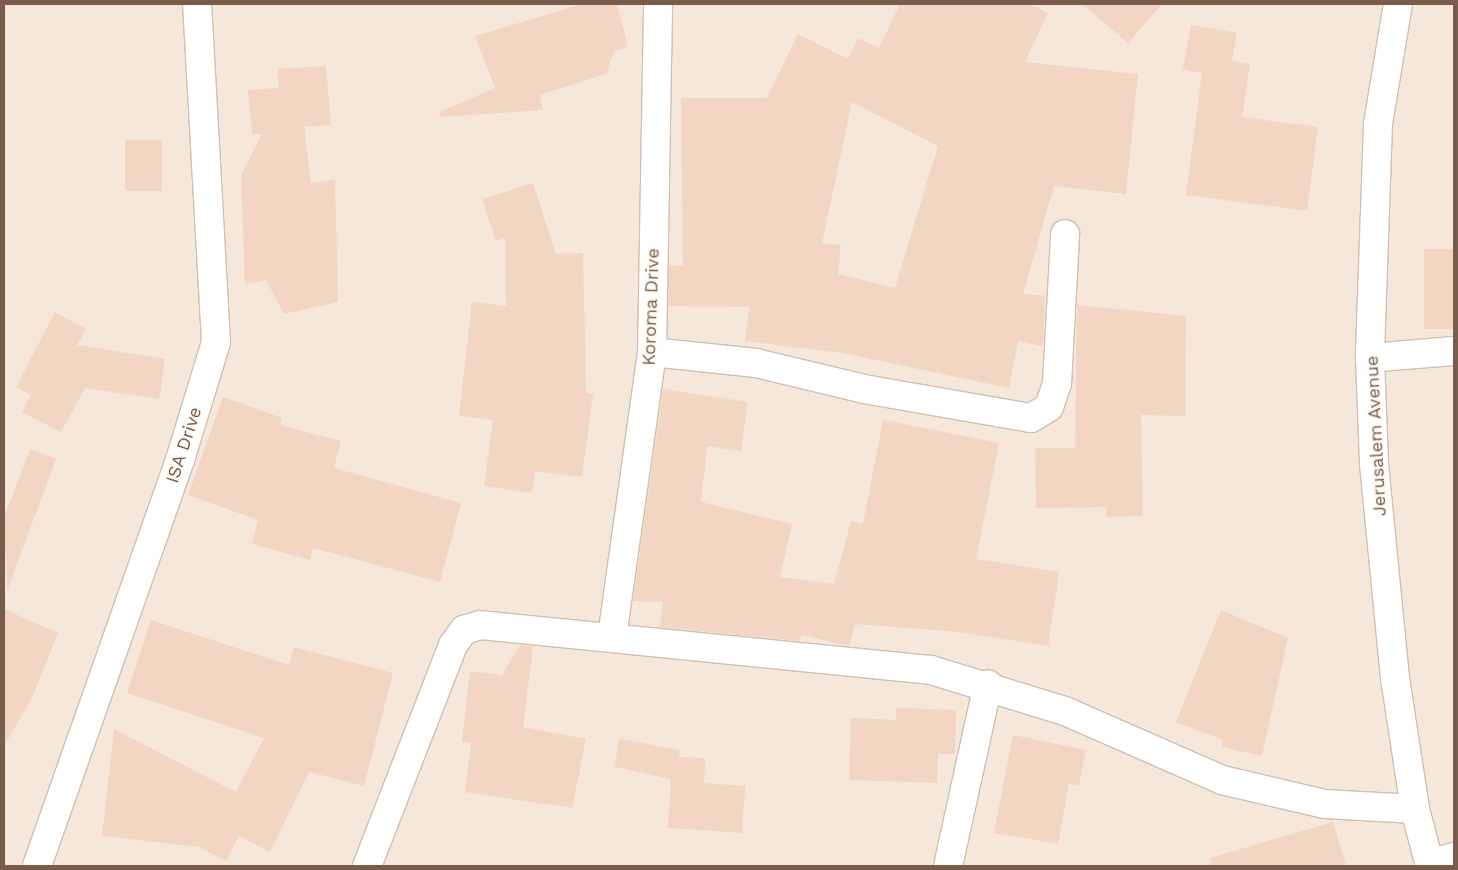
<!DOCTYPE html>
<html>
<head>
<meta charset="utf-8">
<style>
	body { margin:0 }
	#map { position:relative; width:1458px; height:870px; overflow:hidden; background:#fdf6ec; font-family:"Work Sans",sans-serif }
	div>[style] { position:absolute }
	.residential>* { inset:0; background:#f5e8da; transform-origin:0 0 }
	.building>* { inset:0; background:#f3d5c3; transform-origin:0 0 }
	.roads { filter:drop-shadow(1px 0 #d1beb0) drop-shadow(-1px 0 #d1beb0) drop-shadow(0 1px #d1beb0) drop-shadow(0 -1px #d1beb0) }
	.minor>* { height:28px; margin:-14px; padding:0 14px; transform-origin:14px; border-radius:14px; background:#fff }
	span { translate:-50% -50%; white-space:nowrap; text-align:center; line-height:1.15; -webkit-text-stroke:4px #fffaf3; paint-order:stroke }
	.street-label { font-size:18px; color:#7a5c4d }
	.frame { position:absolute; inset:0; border:5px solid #7a5c4d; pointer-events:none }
</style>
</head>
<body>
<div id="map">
	<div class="residential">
		<div style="left:4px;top:4px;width:1450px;height:862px"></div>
	</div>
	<div class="building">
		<div style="clip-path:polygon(582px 4px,617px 4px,628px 47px,614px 51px,606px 74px,540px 95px,543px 110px,440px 117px,439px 112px,495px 88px,475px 36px)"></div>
		<div style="clip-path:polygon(evenodd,900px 4px,1028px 4px,1048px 13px,1025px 62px,1138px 74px,1126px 194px,1054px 186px,1023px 294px,1045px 296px,1043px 346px,1018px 341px,1009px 388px,843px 353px,745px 341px,749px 307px,668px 306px,669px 265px,683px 266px,681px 98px,767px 98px,798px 34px,848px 59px,858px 38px,879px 48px,900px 4px,852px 102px,938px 146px,895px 288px,838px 274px,841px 245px,822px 243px,852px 102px)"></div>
		<div style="clip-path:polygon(1082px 4px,1162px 4px,1128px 43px)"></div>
		<div style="clip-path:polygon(1191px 25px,1237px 33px,1232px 61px,1250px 64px,1242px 117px,1318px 127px,1307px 211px,1186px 195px,1202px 73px,1183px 69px)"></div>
		<div style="clip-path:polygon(326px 66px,331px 125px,304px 127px,311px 183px,335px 180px,338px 302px,284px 314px,266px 280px,245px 284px,241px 175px,262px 134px,252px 135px,248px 90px,279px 88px,277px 69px)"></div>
		<div style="left:125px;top:140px;width:37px;height:51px"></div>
		<div style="clip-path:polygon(533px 183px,556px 254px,583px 253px,586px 393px,593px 394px,582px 477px,535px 471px,532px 493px,484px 486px,493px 420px,459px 416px,472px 302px,506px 306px,505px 238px,496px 241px,482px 199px)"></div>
		<div style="left:1424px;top:249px;width:30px;height:80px"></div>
		<div style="clip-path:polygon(1077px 305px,1186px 316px,1185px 416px,1141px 415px,1143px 516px,1106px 517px,1106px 507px,1036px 508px,1035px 448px,1075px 448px)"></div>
		<div style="clip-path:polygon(55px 312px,86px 329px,77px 345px,165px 359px,159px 399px,85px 388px,61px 432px,22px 412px,31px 395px,16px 387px)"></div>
		<div style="clip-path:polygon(663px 389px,748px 402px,741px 451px,707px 446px,701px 502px,792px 524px,780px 577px,834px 584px,851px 521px,863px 524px,883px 420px,999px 443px,976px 559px,1059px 572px,1048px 646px,960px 632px,855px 624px,849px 646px,801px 635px,800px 641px,660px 627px,663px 602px,633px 601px)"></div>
		<div style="clip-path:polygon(223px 397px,282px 418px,280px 425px,341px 441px,334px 468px,461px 503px,440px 582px,313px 548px,310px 560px,252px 544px,258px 520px,188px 495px)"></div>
		<div style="clip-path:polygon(30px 449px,56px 459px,7px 591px,4px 518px)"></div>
		<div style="clip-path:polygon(4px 609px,58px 633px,32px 698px,4px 746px)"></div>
		<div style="clip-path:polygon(1221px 610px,1288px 638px,1262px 756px,1222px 747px,1223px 740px,1176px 722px)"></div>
		<div style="clip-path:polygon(151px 620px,289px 665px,294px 647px,393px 673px,364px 786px,309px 772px,270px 852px,239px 836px,226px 861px,199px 847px,102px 836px,114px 729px,236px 792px,264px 738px,127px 693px)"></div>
		<div style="clip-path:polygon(520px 645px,533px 646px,523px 727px,586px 739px,572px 808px,465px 792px,471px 743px,462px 742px,470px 671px,502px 675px)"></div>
		<div style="clip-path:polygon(896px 708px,956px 710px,955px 754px,938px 754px,937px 783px,849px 780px,851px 718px,896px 720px)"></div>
		<div style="clip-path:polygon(1013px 735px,1086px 750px,1079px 786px,1069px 783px,1058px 844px,994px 833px)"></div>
		<div style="clip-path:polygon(619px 739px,680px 750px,679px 757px,705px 758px,704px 783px,745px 786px,742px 833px,668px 828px,671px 779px,615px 767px)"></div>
		<div style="clip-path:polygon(1333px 822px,1346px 866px,1211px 866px,1210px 858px)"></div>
	</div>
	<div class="roads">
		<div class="minor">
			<div style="left:1398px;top:4px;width:122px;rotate:99.5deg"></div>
			<div style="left:1378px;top:124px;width:234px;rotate:92deg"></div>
			<div style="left:1370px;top:358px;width:106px;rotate:87.8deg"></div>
			<div style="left:1374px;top:464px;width:215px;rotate:84.4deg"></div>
			<div style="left:1395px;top:678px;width:133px;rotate:81.3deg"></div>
			<div style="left:1415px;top:809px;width:59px;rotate:75.3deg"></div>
			<div style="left:652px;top:352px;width:105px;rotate:6deg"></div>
			<div style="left:756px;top:363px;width:111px;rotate:13.5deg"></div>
			<div style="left:864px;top:389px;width:169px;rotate:9.9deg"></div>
			<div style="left:1031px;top:418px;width:21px;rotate:-31deg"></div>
			<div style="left:1049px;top:407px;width:24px;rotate:-71deg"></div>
			<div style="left:1057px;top:384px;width:150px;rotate:-86.9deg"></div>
			<div style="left:1370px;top:358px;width:84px;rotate:-4.8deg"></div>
			<div style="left:612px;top:637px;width:288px;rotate:-82deg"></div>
			<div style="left:652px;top:352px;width:348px;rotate:-89deg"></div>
			<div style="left:1429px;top:864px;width:26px;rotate:-16deg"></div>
			<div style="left:37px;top:866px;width:430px;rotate:-70.6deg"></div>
			<div style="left:180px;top:460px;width:123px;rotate:-73deg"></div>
			<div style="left:216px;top:342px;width:339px;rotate:-93.2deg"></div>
			<div style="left:367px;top:866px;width:237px;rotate:-68.7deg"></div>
			<div style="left:453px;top:645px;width:19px;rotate:-54deg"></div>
			<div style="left:464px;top:630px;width:17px;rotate:-17deg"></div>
			<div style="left:480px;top:625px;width:453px;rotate:5.7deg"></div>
			<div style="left:931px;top:670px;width:140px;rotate:17deg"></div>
			<div style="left:1065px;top:711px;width:171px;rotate:23.7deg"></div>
			<div style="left:1222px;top:780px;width:106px;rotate:13.1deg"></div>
			<div style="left:1325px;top:804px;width:90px;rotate:3.2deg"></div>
			<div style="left:948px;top:866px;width:186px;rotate:-77.6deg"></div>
		</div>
	</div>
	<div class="street-label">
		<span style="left:651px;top:307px;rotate:-88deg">Koroma Drive</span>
		<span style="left:1376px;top:436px;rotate:-93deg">Jerusalem Avenue</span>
		<span style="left:184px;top:445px;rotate:-72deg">ISA Drive</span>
	</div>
	<div class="frame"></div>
</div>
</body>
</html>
